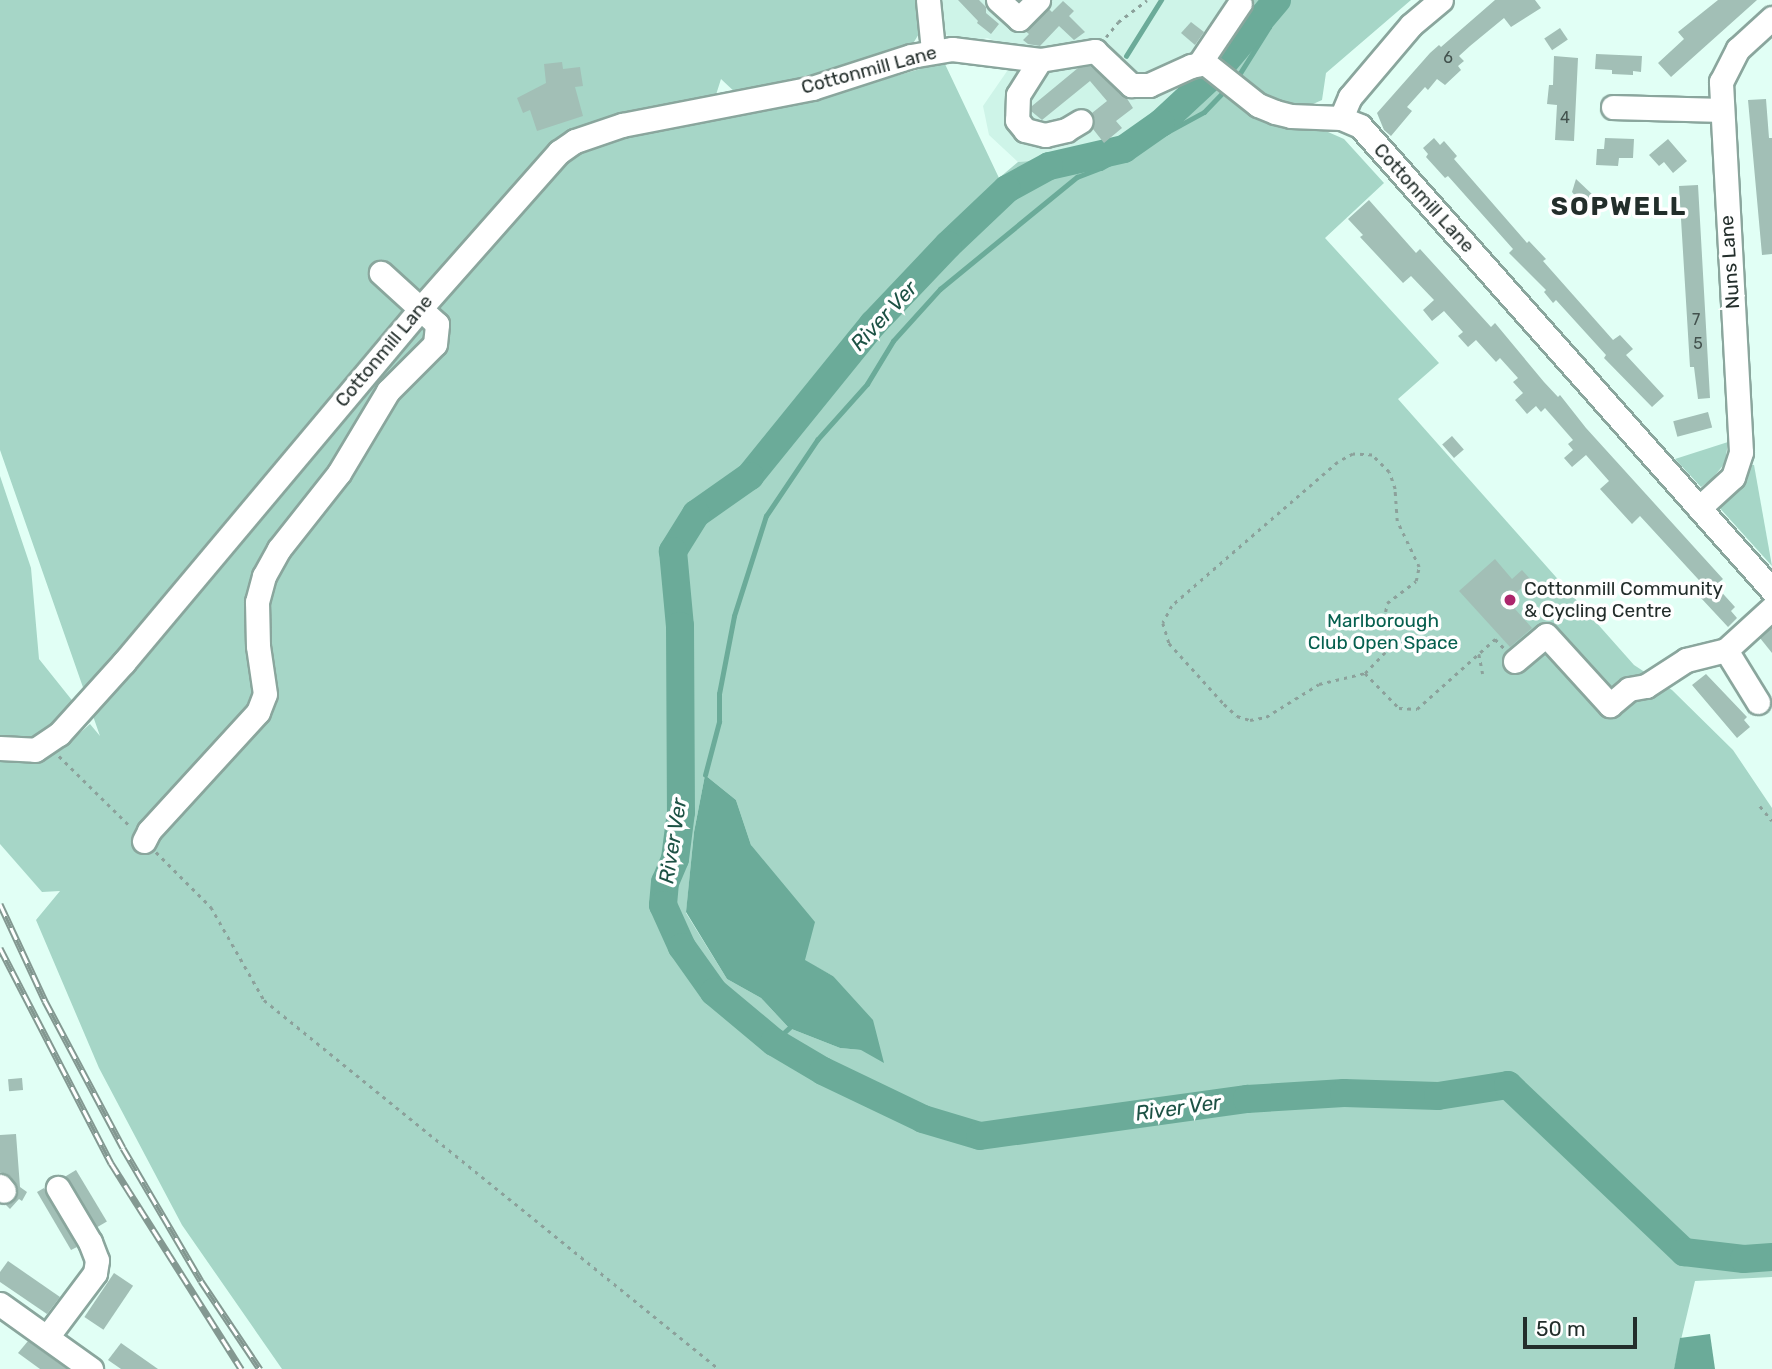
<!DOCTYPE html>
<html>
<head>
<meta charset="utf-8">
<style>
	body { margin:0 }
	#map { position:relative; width:1772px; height:1369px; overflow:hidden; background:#e1fff5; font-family:Rubik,sans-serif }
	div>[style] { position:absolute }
	.built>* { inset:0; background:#cef4e8 }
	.green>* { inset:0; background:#a6d6c7 }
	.water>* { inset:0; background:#6bab99 }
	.stream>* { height:4.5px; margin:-2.25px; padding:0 2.25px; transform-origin:2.25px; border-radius:2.25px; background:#6bab99 }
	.river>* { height:28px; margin:-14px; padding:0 14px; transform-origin:14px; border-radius:14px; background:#6bab99 }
	.building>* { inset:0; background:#a2bfb6; transform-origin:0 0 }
	.path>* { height:2.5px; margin-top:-1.25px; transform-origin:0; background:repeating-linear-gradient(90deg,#8ca19b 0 3.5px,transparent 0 8.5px) }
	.roads { filter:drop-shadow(2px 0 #8aa69d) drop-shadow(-2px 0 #8aa69d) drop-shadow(0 2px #8aa69d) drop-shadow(0 -2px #8aa69d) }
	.minor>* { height:23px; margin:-11.5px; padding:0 11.5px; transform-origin:11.5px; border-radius:11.5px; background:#fff }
	.rail>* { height:7px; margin-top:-3.5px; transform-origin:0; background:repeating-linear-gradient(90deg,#fff 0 13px,#839891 0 26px); box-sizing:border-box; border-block:2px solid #839891 }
	.dots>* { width:19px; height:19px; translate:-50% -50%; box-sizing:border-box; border:4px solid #fff; border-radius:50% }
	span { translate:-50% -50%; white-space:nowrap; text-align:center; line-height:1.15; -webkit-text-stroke:7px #fff; paint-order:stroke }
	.number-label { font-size:16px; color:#43524e }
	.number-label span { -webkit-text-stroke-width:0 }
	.street-label { font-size:19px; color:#232e2b }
	.poi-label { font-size:19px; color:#232e2b }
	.left { translate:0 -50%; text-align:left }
	.park-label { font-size:19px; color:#06604f }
	.water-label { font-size:21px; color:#1d5245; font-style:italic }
	.district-label { font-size:26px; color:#232e2b; font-weight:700; letter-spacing:2px }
	.scale { position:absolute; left:1523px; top:1317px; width:114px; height:32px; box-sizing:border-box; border:4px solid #232e2b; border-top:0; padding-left:9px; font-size:21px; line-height:24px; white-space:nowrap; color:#232e2b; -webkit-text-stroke:5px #fff; paint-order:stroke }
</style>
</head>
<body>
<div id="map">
	<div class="built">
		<div style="clip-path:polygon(934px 0,1251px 0,1208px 52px,1200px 81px,1161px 119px,1121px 145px,1078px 157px,1018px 162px,989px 135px,983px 106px,1021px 51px,987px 38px,967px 42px,952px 39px,941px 30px)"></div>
	</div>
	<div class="green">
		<div style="clip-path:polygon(evenodd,0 0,919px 0,923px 27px,911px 47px,861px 66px,738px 95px,721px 79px,708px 120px,858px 87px,944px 62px,999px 178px,1018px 162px,1078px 157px,1121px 145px,1161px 119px,1200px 81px,1210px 80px,1286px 122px,1328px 132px,1344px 139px,1384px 183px,1325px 238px,1439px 363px,1398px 399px,1634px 665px,1672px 690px,1733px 750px,1772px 808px,1772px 1277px,1695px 1281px,1674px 1369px,282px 1369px,182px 1225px,99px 1068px,36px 920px,60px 891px,42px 892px,0 844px,0 759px,30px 760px,49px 755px,69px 743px,90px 724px,100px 736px,0 450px,0 0,705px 775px,736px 800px,751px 845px,805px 961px,833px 976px,861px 1050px,840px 1048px,789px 1028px,761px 998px,727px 979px,686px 913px,694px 832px,705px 775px)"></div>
		<div style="clip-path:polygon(1251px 0,1411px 0,1326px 73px,1322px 100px,1304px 108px,1271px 101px,1208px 53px)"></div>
		<div style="clip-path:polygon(1728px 442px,1725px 463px,1712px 479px,1701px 487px,1675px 459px)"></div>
		<div style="clip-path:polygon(1744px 464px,1754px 465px,1772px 566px,1717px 505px)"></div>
		<div style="clip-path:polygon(0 476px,31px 568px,39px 659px,75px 704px,53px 727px,30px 740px,0 739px)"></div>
	</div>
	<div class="water">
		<div style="clip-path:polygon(705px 775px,736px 800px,751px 845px,815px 922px,805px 960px,833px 976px,873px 1020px,884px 1063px,861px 1050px,840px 1048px,789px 1028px,761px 998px,727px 979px,686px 912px,694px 832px)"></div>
		<div style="clip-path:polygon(1710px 1334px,1715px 1369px,1674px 1369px,1680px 1338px)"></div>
	</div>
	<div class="stream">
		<div style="left:1126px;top:56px;width:66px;rotate:-58deg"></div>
		<div style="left:1237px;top:78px;width:60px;rotate:-57.9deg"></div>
		<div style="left:1269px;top:27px;width:28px;rotate:-72deg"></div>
		<div style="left:705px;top:775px;width:55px;rotate:-75.2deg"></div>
		<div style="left:719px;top:722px;width:28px;rotate:-90deg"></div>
		<div style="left:719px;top:694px;width:79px;rotate:-79.1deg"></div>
		<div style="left:734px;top:616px;width:105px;rotate:-72.3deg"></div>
		<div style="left:766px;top:516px;width:92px;rotate:-56.1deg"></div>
		<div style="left:817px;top:440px;width:75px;rotate:-48.2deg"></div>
		<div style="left:867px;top:384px;width:50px;rotate:-58.8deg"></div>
		<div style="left:893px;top:341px;width:70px;rotate:-47.9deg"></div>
		<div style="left:940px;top:289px;width:177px;rotate:-39.3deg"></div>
		<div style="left:1077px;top:177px;width:26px;rotate:-21deg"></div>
		<div style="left:1101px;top:168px;width:117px;rotate:-28.5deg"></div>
		<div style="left:1204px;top:112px;width:32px;rotate:-46deg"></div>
		<div style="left:774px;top:1042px;width:21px;rotate:-43deg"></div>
	</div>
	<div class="river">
		<div style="left:1277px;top:0;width:93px;rotate:130.2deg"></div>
		<div style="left:1217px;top:71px;width:76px;rotate:137.1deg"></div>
		<div style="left:1161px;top:123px;width:45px;rotate:144.9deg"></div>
		<div style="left:1124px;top:149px;width:77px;rotate:167.2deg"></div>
		<div style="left:1049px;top:166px;width:48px;rotate:151.3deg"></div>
		<div style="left:1007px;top:189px;width:81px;rotate:136.5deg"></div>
		<div style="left:948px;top:245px;width:109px;rotate:133.5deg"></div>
		<div style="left:873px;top:324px;width:196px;rotate:129deg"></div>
		<div style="left:750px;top:476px;width:66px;rotate:144.9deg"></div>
		<div style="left:696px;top:514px;width:44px;rotate:121.9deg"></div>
		<div style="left:673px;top:551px;width:75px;rotate:84.7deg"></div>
		<div style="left:680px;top:626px;width:186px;rotate:89.7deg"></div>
		<div style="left:681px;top:812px;width:47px;rotate:97.3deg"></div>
		<div style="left:675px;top:859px;width:25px;rotate:113deg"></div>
		<div style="left:665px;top:882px;width:23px;rotate:95deg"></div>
		<div style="left:663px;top:905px;width:46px;rotate:65.7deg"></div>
		<div style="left:682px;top:947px;width:55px;rotate:54.6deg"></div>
		<div style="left:714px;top:992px;width:78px;rotate:39.8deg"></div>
		<div style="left:774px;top:1042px;width:57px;rotate:30.6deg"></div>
		<div style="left:823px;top:1071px;width:111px;rotate:25.6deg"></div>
		<div style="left:923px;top:1119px;width:59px;rotate:16.6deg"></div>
		<div style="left:980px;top:1136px;width:270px;rotate:-7.9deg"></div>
		<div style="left:1247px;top:1099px;width:97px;rotate:-3.5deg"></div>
		<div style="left:1344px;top:1093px;width:94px;rotate:1.8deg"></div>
		<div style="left:1438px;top:1096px;width:71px;rotate:-8.9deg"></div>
		<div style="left:1508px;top:1085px;width:243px;rotate:43.5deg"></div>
		<div style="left:1684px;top:1252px;width:60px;rotate:6.7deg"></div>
		<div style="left:1744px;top:1259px;width:28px;rotate:-4deg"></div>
	</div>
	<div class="building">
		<div style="clip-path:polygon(958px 0,979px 0,986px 7px,986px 13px,999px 24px,991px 34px,977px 23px,978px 21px)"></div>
		<div style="clip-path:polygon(1495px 0,1535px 0,1541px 8px,1511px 27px,1504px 18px,1470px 46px,1459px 56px,1464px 61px,1458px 66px,1461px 70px,1445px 85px,1437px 79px,1428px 90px,1425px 87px,1407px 107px,1412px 111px,1391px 136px,1384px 130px,1377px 113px,1430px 53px,1439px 45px,1441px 47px)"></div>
		<div style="clip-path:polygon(1718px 0,1757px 0,1671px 77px,1658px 63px,1684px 39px,1678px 32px)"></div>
		<div style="clip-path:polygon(1063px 1px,1074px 11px,1069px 16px,1085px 32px,1074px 40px,1059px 26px,1040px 46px,1028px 44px,1023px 40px,1029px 34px,1025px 31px,1049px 9px,1052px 12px)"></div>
		<div style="clip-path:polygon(1191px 22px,1204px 32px,1195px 45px,1181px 33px)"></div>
		<div style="left:1560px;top:28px;width:14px;height:19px;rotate:56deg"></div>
		<div style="clip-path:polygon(1596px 54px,1642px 56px,1641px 72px,1633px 71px,1633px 75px,1612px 74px,1612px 70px,1595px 69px)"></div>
		<div style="clip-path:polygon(1554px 56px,1578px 58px,1574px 141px,1555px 140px,1557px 105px,1547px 104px,1549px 85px,1553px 85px)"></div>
		<div style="clip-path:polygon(562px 62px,563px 69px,580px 67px,583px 86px,575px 87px,583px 116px,537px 131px,530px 110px,523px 113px,517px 98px,546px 83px,544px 64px)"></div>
		<div style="clip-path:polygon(1090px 66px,1126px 97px,1133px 108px,1116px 121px,1122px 128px,1104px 143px,1093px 129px,1095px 120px,1092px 113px,1107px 101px,1090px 81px,1042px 120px,1031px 111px,1032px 106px,1078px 68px)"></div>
		<div style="clip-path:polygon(1766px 99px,1769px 138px,1772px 138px,1772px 254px,1762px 255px,1748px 100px)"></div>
		<div style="clip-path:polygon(1434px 138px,1440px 145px,1444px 141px,1457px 156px,1454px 159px,1527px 243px,1529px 241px,1546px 259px,1543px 261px,1613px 340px,1620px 335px,1633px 349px,1626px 355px,1664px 396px,1652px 407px,1604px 358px,1606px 355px,1556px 300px,1553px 303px,1544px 292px,1546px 290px,1509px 253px,1513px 249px,1448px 176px,1445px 178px,1426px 157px,1428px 154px,1423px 148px)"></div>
		<div style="clip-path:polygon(1605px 138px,1634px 139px,1633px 158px,1619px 158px,1618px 166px,1596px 165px,1597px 149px,1604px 149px)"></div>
		<div style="clip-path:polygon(1668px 139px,1687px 161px,1673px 173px,1664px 162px,1659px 166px,1649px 155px)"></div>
		<div style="clip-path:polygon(1576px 179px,1594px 196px,1584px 207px,1572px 192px)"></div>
		<div style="clip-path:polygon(1698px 185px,1710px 398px,1698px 399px,1694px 367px,1690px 367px,1679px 186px)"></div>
		<div style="clip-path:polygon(1369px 200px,1416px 253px,1420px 249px,1491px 327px,1495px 323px,1544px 382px,1558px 397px,1560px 395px,1586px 428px,1723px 579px,1709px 591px,1640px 516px,1632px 524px,1600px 489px,1609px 481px,1586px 455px,1572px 467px,1564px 458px,1573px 450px,1568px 444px,1573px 440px,1545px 408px,1541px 412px,1536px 406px,1527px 414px,1515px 400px,1523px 393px,1513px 382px,1518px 378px,1500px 358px,1496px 362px,1476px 340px,1468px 347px,1458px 336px,1463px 332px,1444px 311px,1432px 321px,1423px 310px,1434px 300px,1411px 276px,1403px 283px,1360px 237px,1363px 235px,1348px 219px)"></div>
		<div style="left:1708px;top:412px;width:16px;height:36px;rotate:75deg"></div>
		<div style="left:1452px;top:436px;width:18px;height:13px;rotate:49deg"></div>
		<div style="clip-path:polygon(1495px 559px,1512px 579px,1522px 570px,1531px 580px,1511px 597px,1518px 605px,1515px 609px,1532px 628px,1510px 647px,1459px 591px)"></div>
		<div style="clip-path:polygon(1716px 586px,1735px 607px,1731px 611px,1737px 618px,1728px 627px,1701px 598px)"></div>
		<div style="clip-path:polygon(1772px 627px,1772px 653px,1760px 638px)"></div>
		<div style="clip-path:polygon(1706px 674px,1747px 717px,1744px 720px,1750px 727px,1737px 738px,1692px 685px)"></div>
		<div style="left:22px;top:1078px;width:12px;height:14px;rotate:85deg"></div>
		<div style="clip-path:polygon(16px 1134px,20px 1187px,27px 1192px,22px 1201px,19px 1199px,10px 1209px,6px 1205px,13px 1201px,18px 1190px,11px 1177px,0 1172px,0 1135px)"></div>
		<div style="left:76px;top:1170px;width:60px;height:12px;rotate:59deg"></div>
		<div style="clip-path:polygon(44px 1188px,77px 1247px,71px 1250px,37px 1192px)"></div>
		<div style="clip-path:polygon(8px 1261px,60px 1297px,47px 1314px,0 1282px,0 1272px)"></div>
		<div style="left:114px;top:1273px;width:23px;height:53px;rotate:34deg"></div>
		<div style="clip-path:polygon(28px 1341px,67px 1369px,40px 1369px,18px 1353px)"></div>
		<div style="clip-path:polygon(121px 1343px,158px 1369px,121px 1369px,108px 1360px)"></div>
	</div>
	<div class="path">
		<div style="left:1106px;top:37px;width:19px;rotate:-51deg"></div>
		<div style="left:1118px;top:22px;width:36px;rotate:-37deg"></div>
		<div style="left:1479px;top:654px;width:20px;rotate:79deg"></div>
		<div style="left:1365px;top:673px;width:35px;rotate:-46deg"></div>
		<div style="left:1389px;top:648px;width:9px;rotate:-84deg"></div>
		<div style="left:1390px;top:639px;width:20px;rotate:-108deg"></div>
		<div style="left:1384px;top:620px;width:17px;rotate:-80deg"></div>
		<div style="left:1387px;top:603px;width:36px;rotate:-37deg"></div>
		<div style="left:1416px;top:581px;width:14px;rotate:-78deg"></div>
		<div style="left:1419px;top:567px;width:51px;rotate:-115.6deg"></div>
		<div style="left:1397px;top:521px;width:32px;rotate:-94deg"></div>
		<div style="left:1395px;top:489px;width:18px;rotate:-109deg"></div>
		<div style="left:1389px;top:472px;width:24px;rotate:-135deg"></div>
		<div style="left:1372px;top:455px;width:19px;rotate:-177deg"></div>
		<div style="left:1353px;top:454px;width:17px;rotate:152deg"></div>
		<div style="left:1338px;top:462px;width:220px;rotate:139.1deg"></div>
		<div style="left:1172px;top:606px;width:19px;rotate:118deg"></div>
		<div style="left:1163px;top:623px;width:21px;rotate:73deg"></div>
		<div style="left:1169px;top:643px;width:82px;rotate:48deg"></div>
		<div style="left:1224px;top:704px;width:18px;rotate:43deg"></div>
		<div style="left:1237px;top:716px;width:14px;rotate:17deg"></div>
		<div style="left:1250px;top:720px;width:16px;rotate:-11deg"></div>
		<div style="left:1266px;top:717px;width:62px;rotate:-31.9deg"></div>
		<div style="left:1319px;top:684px;width:47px;rotate:-13.4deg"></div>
		<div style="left:1365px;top:673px;width:49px;rotate:45.8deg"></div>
		<div style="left:1399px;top:708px;width:18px;rotate:3deg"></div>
		<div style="left:1417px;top:709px;width:105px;rotate:-41.9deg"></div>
		<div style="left:1495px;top:639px;width:13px;rotate:45deg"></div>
		<div style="left:59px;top:756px;width:98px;rotate:44.6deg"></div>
		<div style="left:1760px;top:806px;width:19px;rotate:51deg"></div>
		<div style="left:156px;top:852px;width:78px;rotate:45deg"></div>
		<div style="left:211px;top:907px;width:107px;rotate:60.3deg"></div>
		<div style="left:264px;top:1000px;width:586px;rotate:39.04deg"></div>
	</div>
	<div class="roads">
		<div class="minor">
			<div style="left:928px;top:0;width:50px;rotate:84.3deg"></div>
			<div style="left:998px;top:0;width:28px;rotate:42deg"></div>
			<div style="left:1019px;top:19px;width:27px;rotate:-45deg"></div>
			<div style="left:1040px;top:60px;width:41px;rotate:122.2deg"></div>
			<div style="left:1018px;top:95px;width:25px;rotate:92deg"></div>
			<div style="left:1017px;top:120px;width:13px;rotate:51deg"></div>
			<div style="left:1025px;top:130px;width:21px;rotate:14deg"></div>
			<div style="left:1045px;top:135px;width:22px;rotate:-13deg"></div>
			<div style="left:1066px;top:130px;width:17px;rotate:-31deg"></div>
			<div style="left:1199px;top:64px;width:73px;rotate:-56.1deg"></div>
			<div style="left:1613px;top:107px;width:108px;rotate:1.6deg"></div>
			<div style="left:1341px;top:118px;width:23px;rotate:-67deg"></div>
			<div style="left:1350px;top:97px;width:94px;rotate:-49.7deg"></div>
			<div style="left:1411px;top:25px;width:39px;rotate:-40deg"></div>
			<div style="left:1699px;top:508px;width:46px;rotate:-42.4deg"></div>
			<div style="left:1733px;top:477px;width:26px;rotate:-72deg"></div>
			<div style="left:1741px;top:452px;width:371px;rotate:-93.1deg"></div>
			<div style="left:1721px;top:82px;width:37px;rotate:-63deg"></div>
			<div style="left:1738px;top:49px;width:46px;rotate:-42.4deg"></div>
			<div style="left:1726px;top:650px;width:61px;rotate:58.4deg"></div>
			<div style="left:1515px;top:661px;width:40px;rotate:-40deg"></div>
			<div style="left:1546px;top:635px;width:95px;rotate:47.6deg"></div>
			<div style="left:1610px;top:705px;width:25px;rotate:-40deg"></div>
			<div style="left:1629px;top:689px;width:17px;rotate:-10deg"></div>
			<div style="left:1646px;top:686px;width:48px;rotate:-33deg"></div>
			<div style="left:1686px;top:660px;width:41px;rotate:-14deg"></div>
			<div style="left:1726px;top:650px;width:62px;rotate:-42.4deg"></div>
			<div style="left:0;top:748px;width:35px;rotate:3deg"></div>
			<div style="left:35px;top:750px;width:29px;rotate:-34deg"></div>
			<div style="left:59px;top:734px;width:97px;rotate:-47.9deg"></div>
			<div style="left:124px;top:662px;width:461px;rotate:-50deg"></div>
			<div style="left:420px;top:309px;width:210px;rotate:-48.5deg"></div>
			<div style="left:559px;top:152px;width:19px;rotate:-35deg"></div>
			<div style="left:575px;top:141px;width:50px;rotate:-18.8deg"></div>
			<div style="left:622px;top:125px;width:194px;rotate:-11deg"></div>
			<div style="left:812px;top:88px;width:104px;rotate:-17.9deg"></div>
			<div style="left:911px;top:56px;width:42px;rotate:-9.7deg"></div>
			<div style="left:952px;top:49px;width:89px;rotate:7.1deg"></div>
			<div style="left:1040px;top:60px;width:56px;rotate:-9.3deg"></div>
			<div style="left:1095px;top:51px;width:50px;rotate:43.4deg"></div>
			<div style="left:1131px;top:85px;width:18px"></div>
			<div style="left:1149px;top:85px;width:46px;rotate:-24.3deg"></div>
			<div style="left:1191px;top:66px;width:14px;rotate:-12deg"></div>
			<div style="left:1205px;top:63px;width:68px;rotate:38.4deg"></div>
			<div style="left:1258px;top:105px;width:18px;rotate:22deg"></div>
			<div style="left:1275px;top:112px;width:16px;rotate:14deg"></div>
			<div style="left:1291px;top:116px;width:50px;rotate:2.3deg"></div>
			<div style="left:1341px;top:118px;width:21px;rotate:23deg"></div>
			<div style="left:1360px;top:126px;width:621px;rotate:48.4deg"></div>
			<div style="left:144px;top:841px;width:11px;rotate:-63deg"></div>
			<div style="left:149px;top:831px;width:161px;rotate:-47.5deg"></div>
			<div style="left:258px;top:712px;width:19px;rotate:-69deg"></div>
			<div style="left:265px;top:694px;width:49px;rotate:-98.3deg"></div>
			<div style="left:258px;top:646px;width:44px;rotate:-91.3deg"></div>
			<div style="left:257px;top:602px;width:27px;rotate:-75deg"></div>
			<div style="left:264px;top:576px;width:31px;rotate:-61deg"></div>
			<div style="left:279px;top:549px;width:97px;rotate:-51.7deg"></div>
			<div style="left:339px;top:473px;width:96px;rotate:-59.1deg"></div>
			<div style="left:388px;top:391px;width:66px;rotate:-45deg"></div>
			<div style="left:435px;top:344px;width:20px;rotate:-84deg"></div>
			<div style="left:437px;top:324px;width:76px;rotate:-137.7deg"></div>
			<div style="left:0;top:1186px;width:6px;rotate:51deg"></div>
			<div style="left:0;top:1304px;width:112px;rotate:35.5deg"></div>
			<div style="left:47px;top:1337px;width:80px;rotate:-53.1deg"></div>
			<div style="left:95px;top:1273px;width:13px;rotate:-81deg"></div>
			<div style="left:97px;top:1260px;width:19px;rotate:-111deg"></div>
			<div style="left:90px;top:1242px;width:63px;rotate:-120.7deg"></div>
		</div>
	</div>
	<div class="rail">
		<div style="left:0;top:904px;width:107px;rotate:65.1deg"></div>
		<div style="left:45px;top:1001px;width:166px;rotate:62deg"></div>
		<div style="left:123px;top:1148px;width:154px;rotate:59.6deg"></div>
		<div style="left:201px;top:1281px;width:106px;rotate:56.2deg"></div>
		<div style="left:0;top:948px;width:242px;rotate:62.7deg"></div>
		<div style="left:111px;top:1163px;width:244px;rotate:57.7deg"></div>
	</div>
	<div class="dots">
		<div style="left:1510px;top:600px;background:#ac266c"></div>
	</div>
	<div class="number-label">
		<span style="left:1448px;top:58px">6</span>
		<span style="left:1565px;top:118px">4</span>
		<span style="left:1696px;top:320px">7</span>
		<span style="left:1698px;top:344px">5</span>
	</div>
	<div class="street-label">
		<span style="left:869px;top:70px;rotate:-15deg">Cottonmill Lane</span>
		<span style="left:1424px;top:198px;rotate:48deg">Cottonmill Lane</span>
		<span style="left:1730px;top:262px;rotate:-94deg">Nuns Lane</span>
		<span style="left:384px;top:351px;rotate:-50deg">Cottonmill Lane</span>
	</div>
	<div class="poi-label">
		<span class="left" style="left:1524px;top:600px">Cottonmill Community<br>&amp; Cycling Centre</span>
	</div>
	<div class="park-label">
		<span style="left:1383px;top:632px">Marlborough<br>Club Open Space</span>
	</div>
	<div class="water-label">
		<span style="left:884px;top:316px;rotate:-47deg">River Ver</span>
		<span style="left:673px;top:841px;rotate:-81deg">River Ver</span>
		<span style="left:1178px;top:1108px;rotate:-8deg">River Ver</span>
	</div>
	<div class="district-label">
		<span style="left:1619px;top:207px">SOPWELL</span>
	</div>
	<div class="scale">50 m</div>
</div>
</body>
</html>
